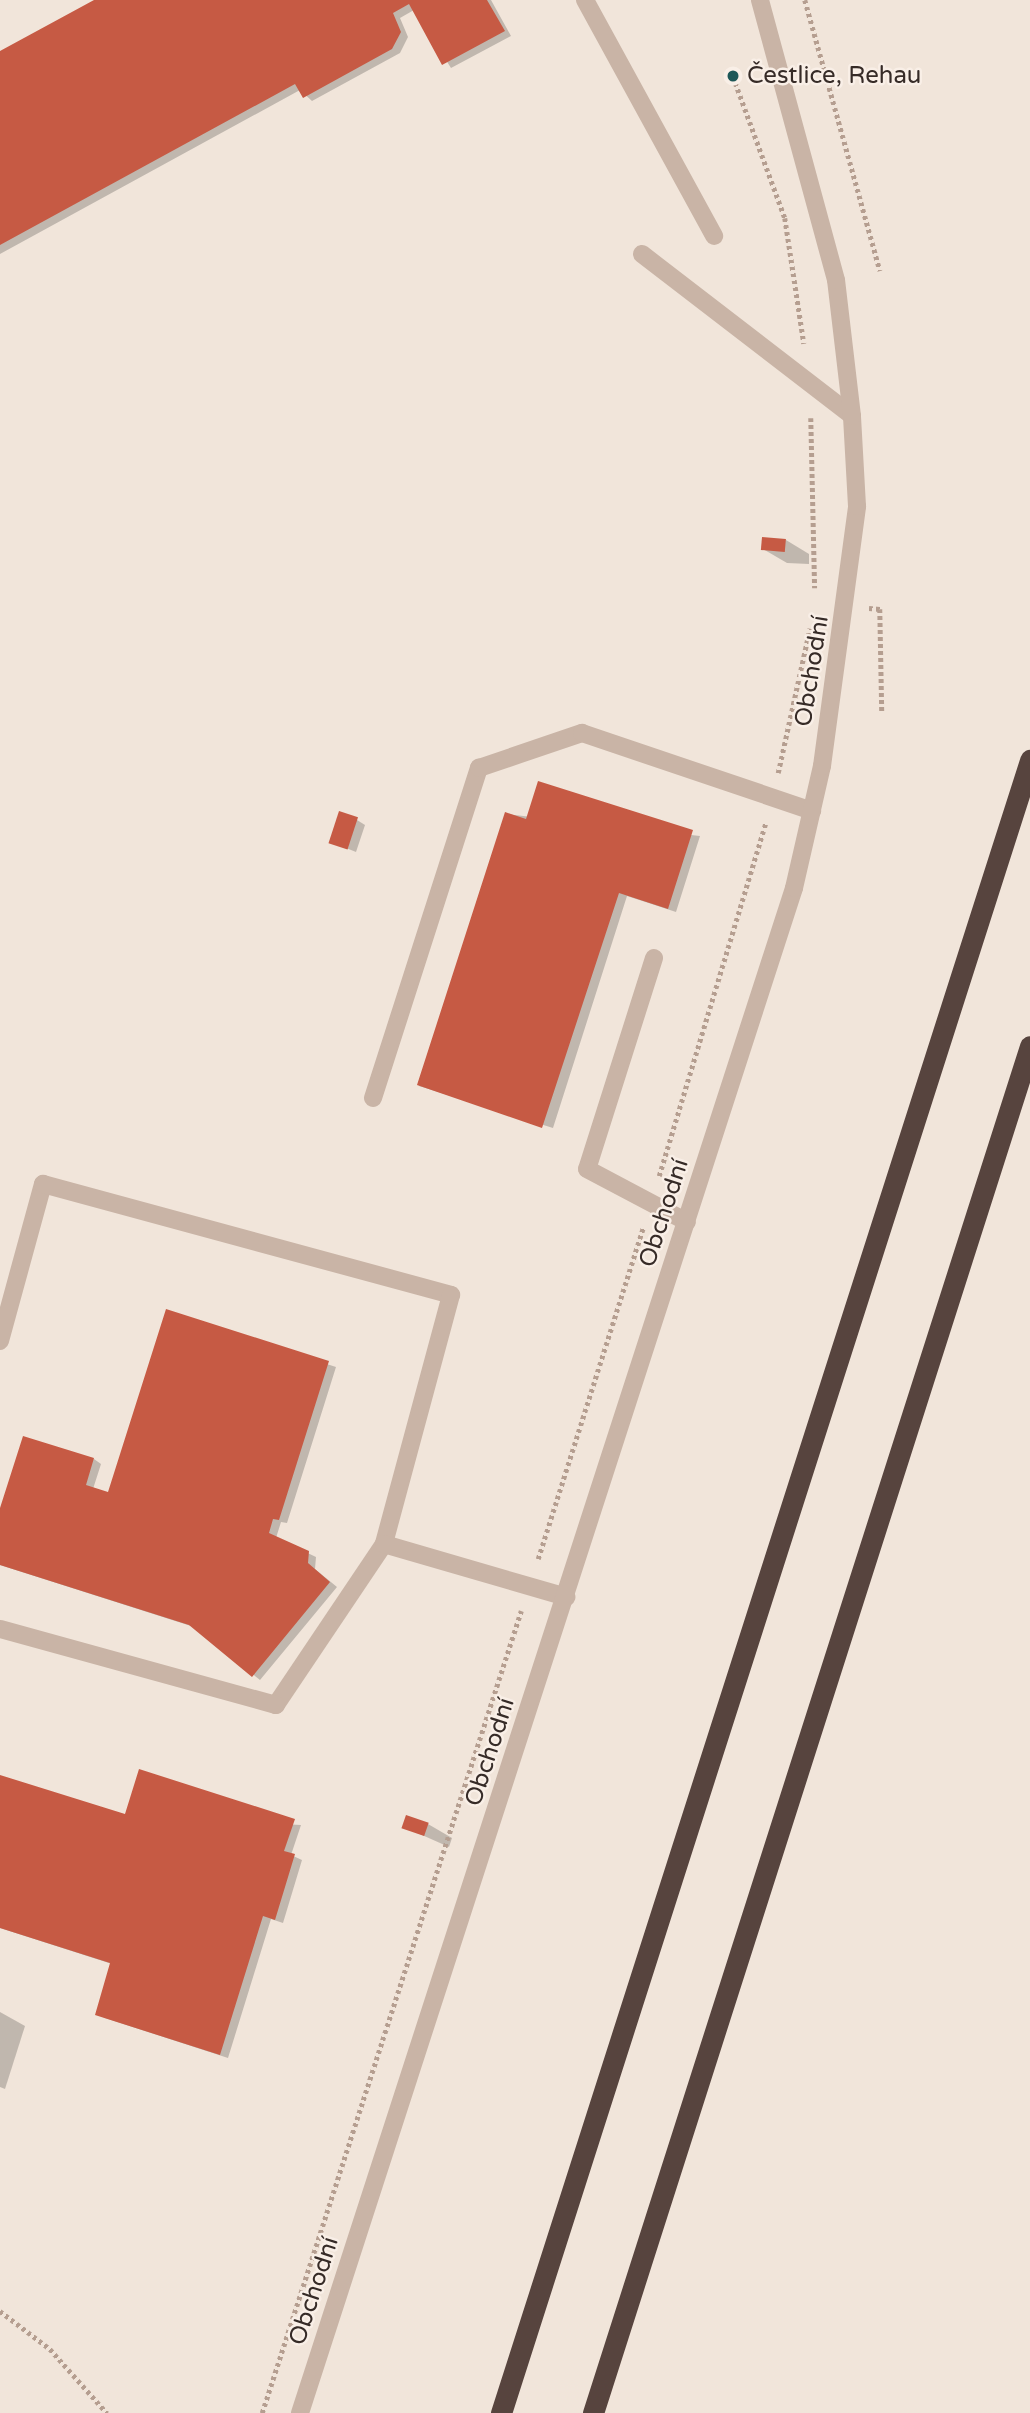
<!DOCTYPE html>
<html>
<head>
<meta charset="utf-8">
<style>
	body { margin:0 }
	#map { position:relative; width:1030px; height:2413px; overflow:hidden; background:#f1e5da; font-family:"Varela Round",sans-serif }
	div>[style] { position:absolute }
	.shadow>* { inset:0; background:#0003 }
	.building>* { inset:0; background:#c65a44; transform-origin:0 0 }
	.path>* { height:4.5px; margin-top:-2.25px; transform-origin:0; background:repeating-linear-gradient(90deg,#b59e90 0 3.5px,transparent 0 7px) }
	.minor>* { height:18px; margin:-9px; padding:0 9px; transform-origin:9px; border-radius:9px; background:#c9b4a6 }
	.highway>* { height:21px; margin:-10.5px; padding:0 10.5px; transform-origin:10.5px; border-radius:10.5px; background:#57443e }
	.dots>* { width:19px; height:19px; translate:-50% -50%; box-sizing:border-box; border:4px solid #f9efe7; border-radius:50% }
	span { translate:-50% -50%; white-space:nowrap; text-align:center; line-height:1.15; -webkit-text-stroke:5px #f9efe7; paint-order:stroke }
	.poi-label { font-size:24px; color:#362b27 }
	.left { translate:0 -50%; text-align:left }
	.street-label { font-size:24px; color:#362b27 }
</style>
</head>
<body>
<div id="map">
	<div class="shadow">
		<div style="clip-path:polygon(98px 0,491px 0,511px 36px,451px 68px,414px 10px,400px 18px,408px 37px,400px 53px,312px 101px,300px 90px,0 254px,0 53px)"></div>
		<div style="clip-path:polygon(786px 540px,809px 554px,809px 564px,787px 563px,763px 549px)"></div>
		<div style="clip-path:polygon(506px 814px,700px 836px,676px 912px,627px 896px,553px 1128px,419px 1086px)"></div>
		<div style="clip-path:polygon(357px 820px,365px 825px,356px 852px,331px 842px)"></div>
		<div style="clip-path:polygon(167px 1312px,336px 1367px,287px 1523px,281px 1522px,276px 1538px,316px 1557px,315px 1569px,337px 1587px,260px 1680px,194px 1627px,0 1565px,0 1514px,94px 1459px,101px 1464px,93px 1489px,109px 1495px)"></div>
		<div style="clip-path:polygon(0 1777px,126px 1816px,301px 1825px,291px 1855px,302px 1860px,283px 1923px,271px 1919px,228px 2058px,105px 2018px,97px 2014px,112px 1964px,0 1928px)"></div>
		<div style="clip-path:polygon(428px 1824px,452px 1838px,449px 1847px,404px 1827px)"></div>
		<div style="clip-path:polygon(0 2012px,25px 2026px,5px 2089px,0 2087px)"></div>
	</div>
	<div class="building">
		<div style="clip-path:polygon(94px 0,487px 0,505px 31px,442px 65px,409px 4px,393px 13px,401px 32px,392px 49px,303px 98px,295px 84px,0 245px,0 51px)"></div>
		<div style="left:762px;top:537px;width:24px;height:13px;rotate:5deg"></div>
		<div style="clip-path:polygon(538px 781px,693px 830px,668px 909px,619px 893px,542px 1128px,417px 1085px,505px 812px,526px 819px)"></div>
		<div style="left:339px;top:811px;width:20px;height:34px;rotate:18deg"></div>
		<div style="clip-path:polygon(166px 1309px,329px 1361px,279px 1520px,273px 1519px,269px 1533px,309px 1551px,308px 1563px,330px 1582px,252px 1677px,189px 1625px,0 1565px,0 1508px,23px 1436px,94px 1458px,86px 1485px,108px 1492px)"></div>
		<div style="clip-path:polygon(139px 1769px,295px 1819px,284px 1851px,295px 1854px,275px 1920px,263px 1916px,220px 2055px,95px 2015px,110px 1963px,0 1928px,0 1775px,125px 1814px)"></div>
		<div style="left:406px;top:1815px;width:24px;height:14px;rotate:19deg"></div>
	</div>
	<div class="path">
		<div style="left:805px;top:0;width:281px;rotate:74.5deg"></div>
		<div style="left:733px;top:76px;width:151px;rotate:69.9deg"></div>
		<div style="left:785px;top:218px;width:127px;rotate:81.4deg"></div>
		<div style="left:811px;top:418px;width:170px;rotate:88.7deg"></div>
		<div style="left:869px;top:608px;width:11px;rotate:5deg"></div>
		<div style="left:880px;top:609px;width:103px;rotate:88.9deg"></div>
		<div style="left:778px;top:773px;width:148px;rotate:-77.6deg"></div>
		<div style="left:659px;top:1176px;width:370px;rotate:-73.2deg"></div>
		<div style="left:538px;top:1559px;width:347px;rotate:-72.4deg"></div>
		<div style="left:0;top:2311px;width:63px;rotate:37.2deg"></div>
		<div style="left:50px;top:2349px;width:86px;rotate:48.3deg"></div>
		<div style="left:262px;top:2413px;width:843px;rotate:-72.1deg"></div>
	</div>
	<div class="minor">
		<div style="left:585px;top:0;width:269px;rotate:61.3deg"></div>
		<div style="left:642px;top:254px;width:265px;rotate:37.6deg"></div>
		<div style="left:654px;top:958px;width:221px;rotate:107.6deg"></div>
		<div style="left:587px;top:1169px;width:113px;rotate:27.9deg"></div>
		<div style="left:373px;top:1098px;width:347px;rotate:-72.2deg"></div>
		<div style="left:479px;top:768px;width:109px;rotate:-18.8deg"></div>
		<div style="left:582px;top:733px;width:243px;rotate:18.7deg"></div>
		<div style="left:0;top:1341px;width:163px;rotate:-74.7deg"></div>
		<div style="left:43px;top:1184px;width:423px;rotate:15.2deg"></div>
		<div style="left:451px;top:1295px;width:258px;rotate:105.1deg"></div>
		<div style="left:384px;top:1544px;width:194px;rotate:123.9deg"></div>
		<div style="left:276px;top:1705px;width:286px;rotate:-164.6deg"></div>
		<div style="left:384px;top:1544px;width:190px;rotate:16.2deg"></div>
		<div style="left:300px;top:2413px;width:1603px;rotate:-72.05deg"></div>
		<div style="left:794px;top:888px;width:125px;rotate:-77.1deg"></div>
		<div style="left:822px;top:766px;width:262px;rotate:-82.3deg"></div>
		<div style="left:857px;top:506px;width:90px;rotate:-93.2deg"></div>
		<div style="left:852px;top:416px;width:137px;rotate:-96.7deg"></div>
		<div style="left:836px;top:280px;width:290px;rotate:-105.2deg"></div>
	</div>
	<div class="highway">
		<div style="left:501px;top:2413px;width:1736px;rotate:-72.25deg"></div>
		<div style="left:593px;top:2413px;width:1435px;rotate:-72.27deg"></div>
	</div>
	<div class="dots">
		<div style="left:733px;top:76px;background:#1d5757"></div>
	</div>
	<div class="poi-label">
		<span class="left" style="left:747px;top:76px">Čestlice, Rehau</span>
	</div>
	<div class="street-label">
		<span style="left:812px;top:671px;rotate:-81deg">Obchodní</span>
		<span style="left:664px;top:1213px;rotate:-72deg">Obchodní</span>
		<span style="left:490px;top:1752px;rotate:-72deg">Obchodní</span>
		<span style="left:314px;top:2291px;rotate:-72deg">Obchodní</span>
	</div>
</div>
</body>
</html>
